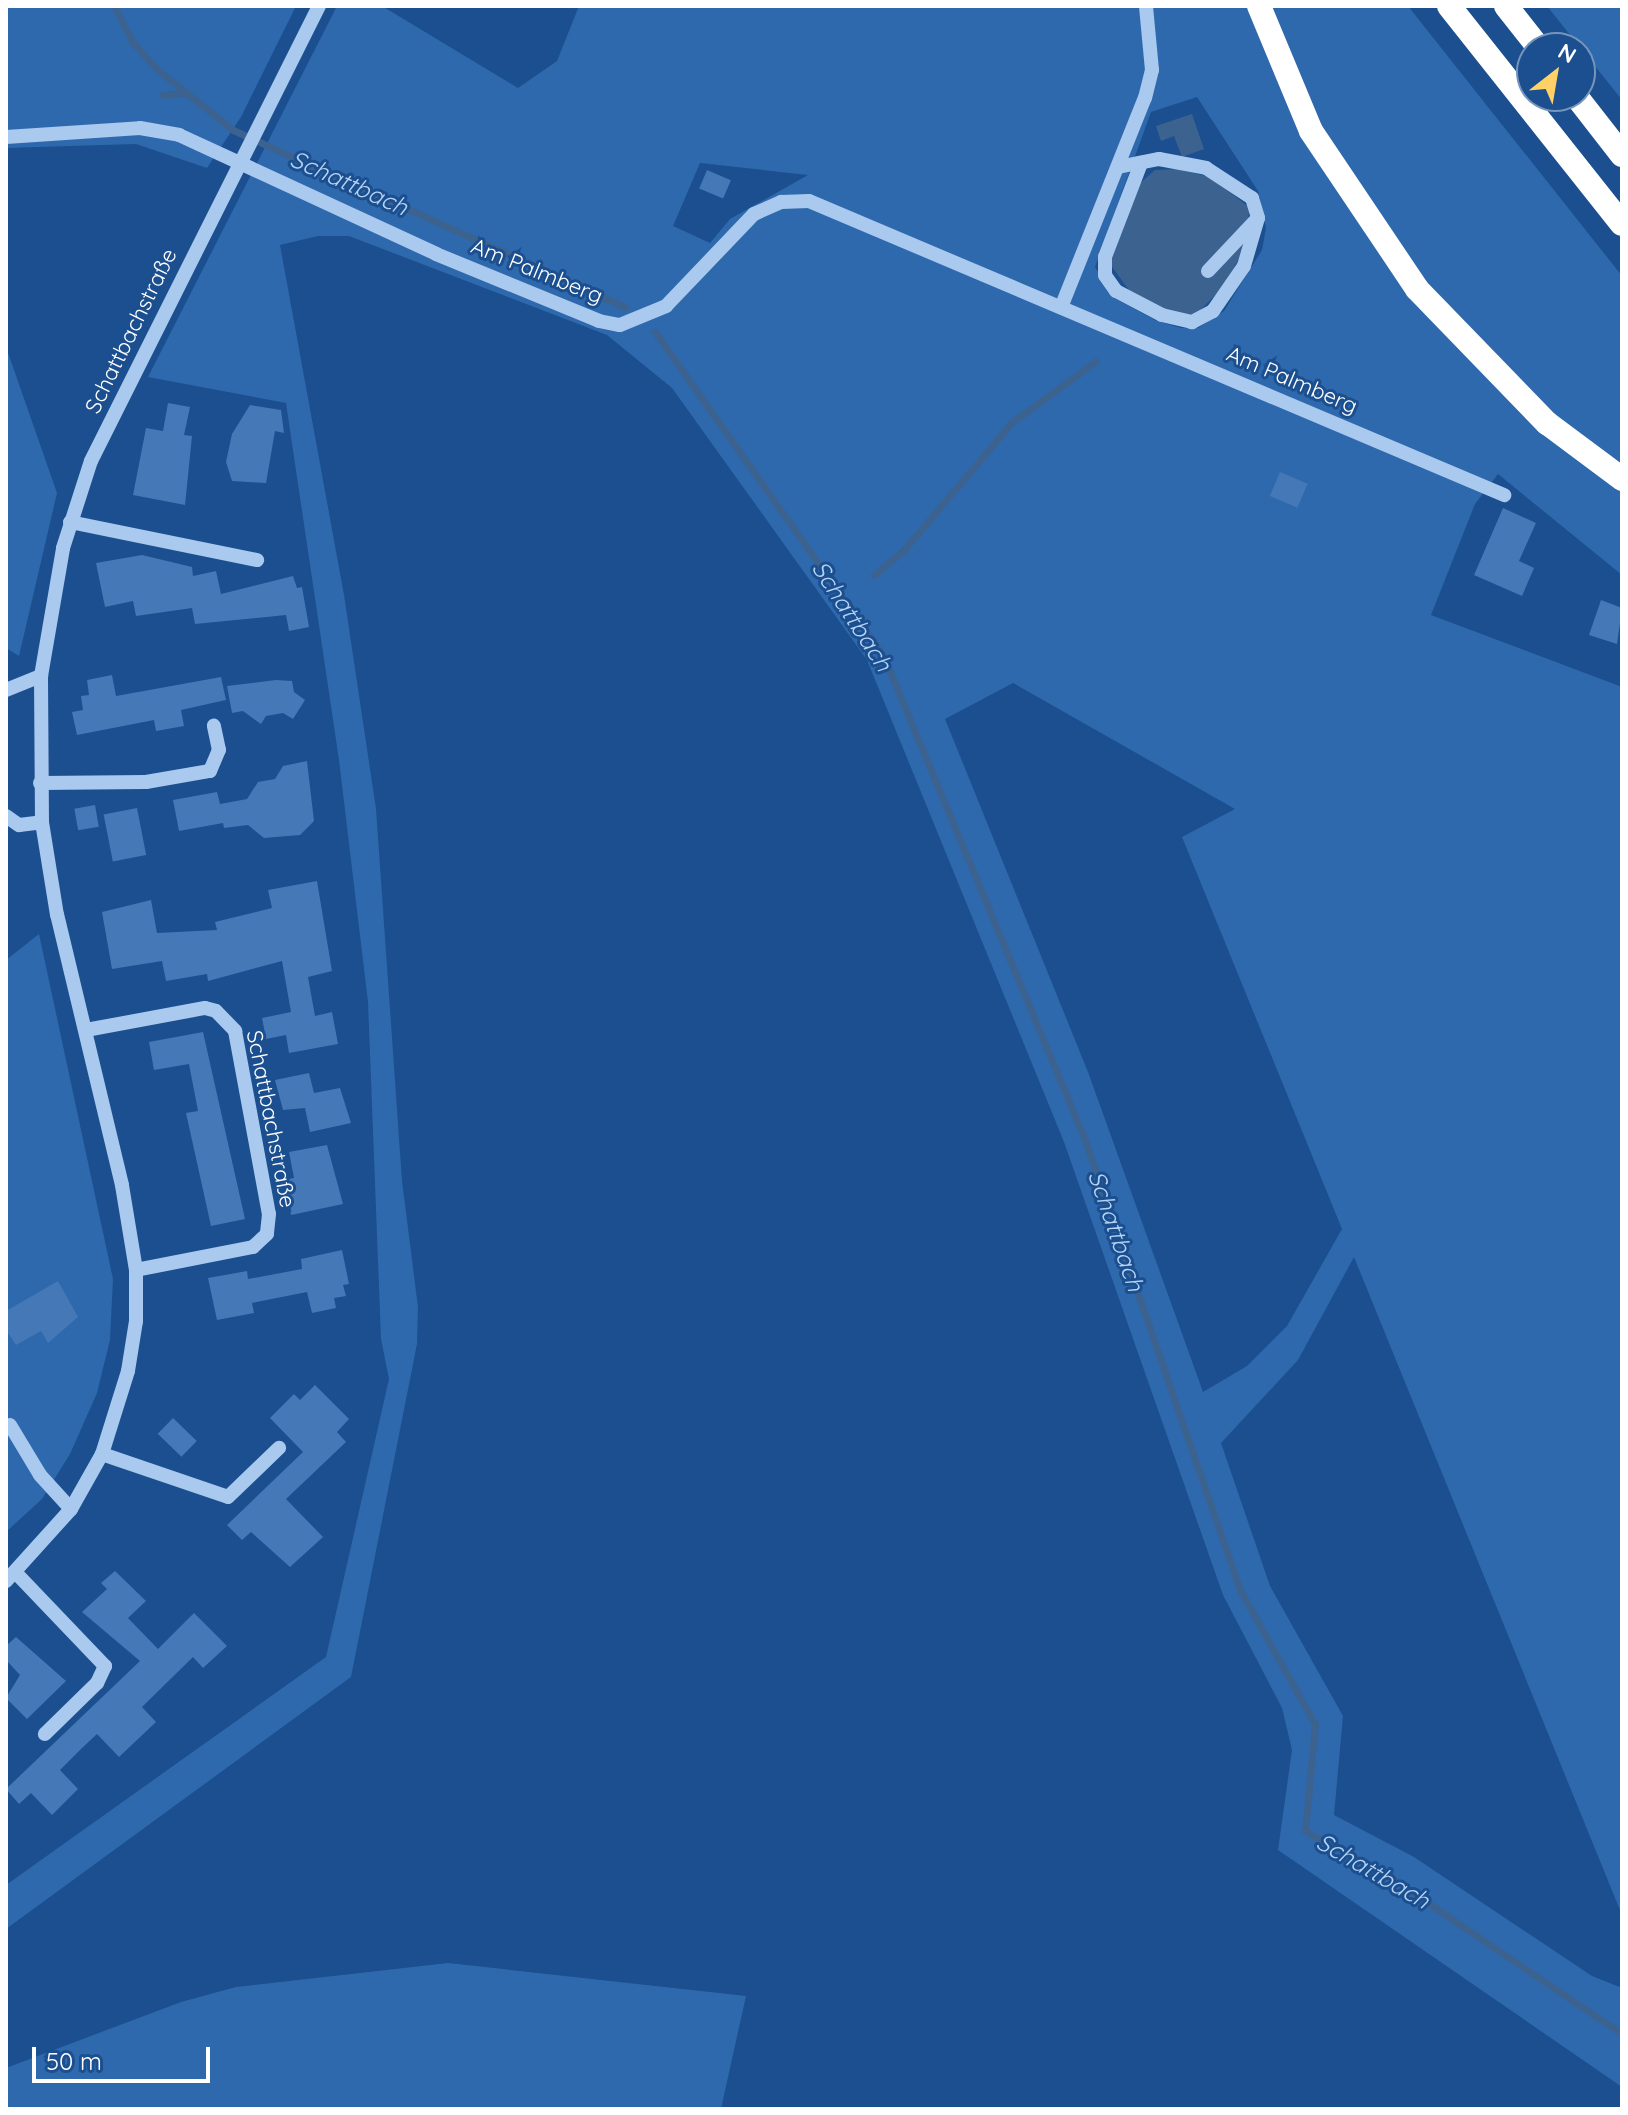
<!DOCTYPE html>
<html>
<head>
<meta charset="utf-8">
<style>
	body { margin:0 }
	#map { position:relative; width:1628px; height:2115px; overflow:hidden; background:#1b4f8f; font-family:Quicksand,sans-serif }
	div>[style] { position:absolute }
	.green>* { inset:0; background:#2e69ad }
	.water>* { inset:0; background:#3c6290 }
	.stream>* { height:7px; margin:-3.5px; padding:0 3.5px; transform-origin:3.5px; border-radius:3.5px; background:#3c6290 }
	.building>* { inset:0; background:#4478b7; transform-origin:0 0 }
	.minor>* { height:14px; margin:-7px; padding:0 7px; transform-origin:7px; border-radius:7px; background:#a9c9ee }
	.highway>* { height:24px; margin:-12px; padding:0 12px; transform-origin:12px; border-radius:12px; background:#fff }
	span { translate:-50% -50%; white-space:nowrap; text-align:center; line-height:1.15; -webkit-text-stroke:6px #1b4f8f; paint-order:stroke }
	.street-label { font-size:22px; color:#fff }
	.water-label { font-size:24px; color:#b5d3f5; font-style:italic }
	.frame { position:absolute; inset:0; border:8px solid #fff; pointer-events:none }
	.north { position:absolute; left:1516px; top:32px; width:80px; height:80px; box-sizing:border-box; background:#1b4f8f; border:2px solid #7695bc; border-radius:50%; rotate:31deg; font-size:22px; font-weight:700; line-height:32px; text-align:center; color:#fff }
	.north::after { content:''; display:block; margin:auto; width:28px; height:36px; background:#ffd166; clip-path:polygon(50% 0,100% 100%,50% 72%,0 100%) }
	.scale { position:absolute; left:32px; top:2047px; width:178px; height:36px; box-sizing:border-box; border:4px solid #fff; border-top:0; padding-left:10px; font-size:24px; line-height:28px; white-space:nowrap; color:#fff; -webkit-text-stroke:6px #1b4f8f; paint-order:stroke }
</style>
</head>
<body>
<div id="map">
	<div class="green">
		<div style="clip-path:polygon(6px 6px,296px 6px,241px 117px,207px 168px,136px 144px,6px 148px)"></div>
		<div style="clip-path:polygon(evenodd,337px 6px,382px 6px,518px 88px,557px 61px,579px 6px,1408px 6px,1622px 276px,1622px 575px,1498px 474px,1475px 504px,1431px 615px,1622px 687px,1622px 1915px,1354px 1257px,1298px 1360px,1221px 1443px,1270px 1586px,1343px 1716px,1334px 1815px,1414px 1857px,1592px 1976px,1622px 1988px,1622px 2087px,1278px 1850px,1292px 1750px,1282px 1708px,1223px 1595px,1064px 1142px,867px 660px,672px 388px,607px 335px,349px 236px,318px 236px,280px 245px,344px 595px,376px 809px,402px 1181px,418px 1307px,417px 1344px,351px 1677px,6px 1929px,6px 1885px,326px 1657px,389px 1379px,381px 1339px,368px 1002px,339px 760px,286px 403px,148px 377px,337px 6px,1197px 97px,1258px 191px,1266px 228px,1262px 250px,1224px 311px,1198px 328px,1181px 328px,1157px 321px,1114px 298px,1095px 267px,1151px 112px,1197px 97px,337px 6px,700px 163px,808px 175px,730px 219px,710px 243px,673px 226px,700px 163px,337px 6px,1013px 683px,1235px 809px,1182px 837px,1342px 1229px,1287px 1326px,1247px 1366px,1203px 1392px,1088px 1072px,945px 719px,1013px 683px)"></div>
		<div style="clip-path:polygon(1547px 6px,1622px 6px,1622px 100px)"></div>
		<div style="clip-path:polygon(6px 347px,57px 493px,19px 656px,6px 648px)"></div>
		<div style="clip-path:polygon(39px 934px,113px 1279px,110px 1340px,97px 1393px,70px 1454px,42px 1499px,6px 1532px,6px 960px)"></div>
		<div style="clip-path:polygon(448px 1963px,746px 1996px,721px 2109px,6px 2109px,6px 2068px,181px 2002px,236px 1987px)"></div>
	</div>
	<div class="water">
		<div style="clip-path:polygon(1192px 114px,1204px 149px,1182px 157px,1174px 136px,1161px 141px,1156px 126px)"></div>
		<div style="clip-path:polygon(1177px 169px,1210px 177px,1249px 207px,1248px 242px,1223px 288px,1195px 315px,1173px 313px,1131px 293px,1110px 264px,1139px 184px,1155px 170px)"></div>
	</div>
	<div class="stream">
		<div style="left:114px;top:6px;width:42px;rotate:62.8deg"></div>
		<div style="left:133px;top:43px;width:37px;rotate:47deg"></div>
		<div style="left:158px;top:70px;width:96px;rotate:38.7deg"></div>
		<div style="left:233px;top:130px;width:430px;rotate:24.3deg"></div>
		<div style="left:163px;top:95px;width:23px;rotate:-5deg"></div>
		<div style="left:655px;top:332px;width:395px;rotate:54.8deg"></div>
		<div style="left:883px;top:655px;width:525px;rotate:67.39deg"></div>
		<div style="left:1085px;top:1140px;width:476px;rotate:71deg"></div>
		<div style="left:1240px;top:1590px;width:154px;rotate:60.8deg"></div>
		<div style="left:1315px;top:1724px;width:107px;rotate:95.3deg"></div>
		<div style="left:1305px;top:1831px;width:87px;rotate:28deg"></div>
		<div style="left:1382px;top:1872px;width:290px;rotate:34deg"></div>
		<div style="left:874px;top:575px;width:38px;rotate:-40deg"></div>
		<div style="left:903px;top:551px;width:167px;rotate:-49.8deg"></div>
		<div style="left:1011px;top:423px;width:105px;rotate:-36.1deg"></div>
	</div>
	<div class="building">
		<div style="left:707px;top:170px;width:26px;height:20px;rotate:23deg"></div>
		<div style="clip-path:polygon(168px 403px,190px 407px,184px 435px,192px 436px,185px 505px,133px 495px,146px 428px,163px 431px)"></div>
		<div style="clip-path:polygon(250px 405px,281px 410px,284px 433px,275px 431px,266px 483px,232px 481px,226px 462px,232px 434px)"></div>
		<div style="left:1280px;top:472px;width:30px;height:26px;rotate:23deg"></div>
		<div style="clip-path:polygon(1503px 508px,1536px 523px,1519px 561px,1534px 568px,1522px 596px,1474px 575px)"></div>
		<div style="clip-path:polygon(142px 555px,192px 567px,193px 576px,216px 571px,221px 594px,293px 576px,297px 588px,302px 587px,309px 627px,289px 631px,286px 615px,195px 624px,192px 608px,136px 616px,133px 601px,105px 607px,96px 563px)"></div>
		<div style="clip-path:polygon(1601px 600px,1622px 608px,1617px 644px,1589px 635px)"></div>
		<div style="clip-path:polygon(112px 675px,116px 696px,221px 677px,226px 700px,181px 710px,184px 726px,156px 731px,154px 720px,77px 735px,72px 712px,83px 710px,81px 696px,89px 695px,87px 680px)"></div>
		<div style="clip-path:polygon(276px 680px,292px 681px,294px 692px,305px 700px,293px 719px,283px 713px,266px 716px,261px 724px,243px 711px,232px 713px,227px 686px)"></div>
		<div style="clip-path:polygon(307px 761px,314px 821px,300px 835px,264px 838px,248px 825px,224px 828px,223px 823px,179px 831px,173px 800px,217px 792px,220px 804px,247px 799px,258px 782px,275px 779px,283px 766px)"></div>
		<div style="left:95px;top:805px;width:22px;height:21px;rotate:80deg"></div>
		<div style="left:137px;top:808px;width:48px;height:34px;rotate:79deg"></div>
		<div style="clip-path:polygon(317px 881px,332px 971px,308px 977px,315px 1016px,332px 1012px,338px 1044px,289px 1053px,286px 1035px,266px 1039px,262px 1018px,291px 1012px,282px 961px,208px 981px,207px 974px,166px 981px,162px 961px,112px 969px,102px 912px,151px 900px,157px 933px,217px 930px,215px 922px,272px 908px,268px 890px)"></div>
		<div style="clip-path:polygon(203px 1032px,245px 1219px,211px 1226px,186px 1113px,198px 1111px,189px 1064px,154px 1070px,149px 1042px)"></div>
		<div style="clip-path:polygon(309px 1073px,314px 1093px,340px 1088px,351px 1123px,310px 1132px,305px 1108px,283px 1110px,275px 1080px)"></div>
		<div style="clip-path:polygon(327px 1145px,343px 1204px,291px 1215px,284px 1180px,294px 1178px,289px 1152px)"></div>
		<div style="clip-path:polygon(342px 1250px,349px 1284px,343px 1285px,346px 1296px,334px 1298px,336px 1308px,312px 1313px,307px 1292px,252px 1303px,254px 1313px,217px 1320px,208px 1278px,247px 1271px,248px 1279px,302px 1269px,301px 1259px)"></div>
		<div style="clip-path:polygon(58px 1281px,78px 1317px,48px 1343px,41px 1331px,16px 1345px,6px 1330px,6px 1311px)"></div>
		<div style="clip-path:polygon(315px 1385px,349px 1419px,337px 1432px,346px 1442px,286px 1499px,323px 1537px,290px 1567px,251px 1532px,242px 1540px,227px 1525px,303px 1452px,270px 1418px,294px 1394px,300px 1400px)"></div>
		<div style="left:173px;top:1418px;width:33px;height:22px;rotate:44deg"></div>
		<div style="clip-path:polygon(115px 1571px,146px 1601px,128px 1618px,158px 1649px,194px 1613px,227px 1646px,203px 1668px,193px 1657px,142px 1707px,156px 1722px,119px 1757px,97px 1734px,82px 1748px,60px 1770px,78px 1789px,52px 1815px,31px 1793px,19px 1804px,6px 1789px,140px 1661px,82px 1612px,107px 1589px,101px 1583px)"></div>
		<div style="clip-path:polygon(16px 1637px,66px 1681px,27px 1719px,6px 1698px,20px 1675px,6px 1660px,6px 1646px)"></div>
	</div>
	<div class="minor">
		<div style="left:6px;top:137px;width:134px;rotate:-3.8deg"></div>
		<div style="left:140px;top:128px;width:40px;rotate:10deg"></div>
		<div style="left:179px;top:135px;width:283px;rotate:24.8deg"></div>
		<div style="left:436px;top:254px;width:176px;rotate:22.3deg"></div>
		<div style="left:599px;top:321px;width:21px;rotate:11deg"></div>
		<div style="left:620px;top:325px;width:50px;rotate:-22.4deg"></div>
		<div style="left:666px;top:306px;width:127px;rotate:-46.3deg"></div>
		<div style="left:754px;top:214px;width:30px;rotate:-24deg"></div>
		<div style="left:781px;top:202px;width:28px;rotate:-2deg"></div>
		<div style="left:809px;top:201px;width:755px;rotate:22.93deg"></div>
		<div style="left:1118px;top:167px;width:42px;rotate:-11deg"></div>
		<div style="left:1159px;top:159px;width:48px;rotate:10.8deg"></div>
		<div style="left:1206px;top:168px;width:55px;rotate:33.1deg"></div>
		<div style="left:1252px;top:198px;width:21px;rotate:73deg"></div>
		<div style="left:1258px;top:218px;width:50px;rotate:106.3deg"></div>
		<div style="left:1244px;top:266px;width:55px;rotate:124.6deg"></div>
		<div style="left:1213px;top:311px;width:24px;rotate:152deg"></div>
		<div style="left:1192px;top:322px;width:31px;rotate:-167deg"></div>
		<div style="left:1162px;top:315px;width:52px;rotate:-152.4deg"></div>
		<div style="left:1116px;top:291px;width:19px;rotate:-125deg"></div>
		<div style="left:1105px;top:275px;width:18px;rotate:-90deg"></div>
		<div style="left:1105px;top:257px;width:101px;rotate:-69deg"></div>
		<div style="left:1208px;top:271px;width:71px;rotate:-46.7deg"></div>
		<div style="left:1062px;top:305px;width:223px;rotate:-68.2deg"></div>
		<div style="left:1145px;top:98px;width:29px;rotate:-76deg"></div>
		<div style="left:1152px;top:70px;width:64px;rotate:-95.4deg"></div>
		<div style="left:70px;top:522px;width:191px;rotate:11.5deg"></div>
		<div style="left:6px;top:690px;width:38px;rotate:-22deg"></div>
		<div style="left:40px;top:783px;width:106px;rotate:-0.5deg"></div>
		<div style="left:146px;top:782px;width:65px;rotate:-9.8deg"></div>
		<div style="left:210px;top:771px;width:23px;rotate:-67deg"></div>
		<div style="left:219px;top:750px;width:25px;rotate:-102deg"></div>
		<div style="left:6px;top:816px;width:16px;rotate:35deg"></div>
		<div style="left:19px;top:825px;width:23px;rotate:-7deg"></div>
		<div style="left:86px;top:1030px;width:121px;rotate:-10.5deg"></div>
		<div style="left:205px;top:1008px;width:11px;rotate:15deg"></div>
		<div style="left:216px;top:1011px;width:28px;rotate:46deg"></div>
		<div style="left:235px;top:1031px;width:186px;rotate:79.5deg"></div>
		<div style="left:269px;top:1214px;width:20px;rotate:96deg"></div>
		<div style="left:267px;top:1234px;width:19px;rotate:137deg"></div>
		<div style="left:253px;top:1247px;width:119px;rotate:168.9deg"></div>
		<div style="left:10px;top:1425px;width:58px;rotate:59deg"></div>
		<div style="left:40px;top:1475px;width:46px;rotate:47.6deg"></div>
		<div style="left:102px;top:1454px;width:133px;rotate:18.8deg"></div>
		<div style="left:228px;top:1497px;width:71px;rotate:-43.9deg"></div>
		<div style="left:16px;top:1573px;width:129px;rotate:46.3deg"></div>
		<div style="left:105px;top:1666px;width:19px;rotate:115deg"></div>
		<div style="left:97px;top:1683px;width:73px;rotate:135.6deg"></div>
		<div style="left:6px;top:1581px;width:97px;rotate:-47.9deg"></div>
		<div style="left:71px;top:1509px;width:63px;rotate:-60.6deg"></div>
		<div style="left:102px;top:1454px;width:87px;rotate:-72.6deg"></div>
		<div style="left:128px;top:1371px;width:51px;rotate:-80.9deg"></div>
		<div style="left:136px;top:1321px;width:51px;rotate:-90deg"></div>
		<div style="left:136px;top:1270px;width:86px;rotate:-99.4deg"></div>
		<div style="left:122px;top:1185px;width:278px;rotate:-103.5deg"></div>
		<div style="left:57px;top:915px;width:94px;rotate:-99.2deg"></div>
		<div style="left:42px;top:822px;width:146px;rotate:-90.4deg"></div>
		<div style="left:41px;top:676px;width:130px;rotate:-80.2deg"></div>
		<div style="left:63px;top:548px;width:91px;rotate:-72.2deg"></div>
		<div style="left:91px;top:461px;width:509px;rotate:-63.38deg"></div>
	</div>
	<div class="highway">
		<div style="left:1259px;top:6px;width:135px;rotate:67.4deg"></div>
		<div style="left:1311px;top:131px;width:190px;rotate:56.1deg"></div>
		<div style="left:1417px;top:289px;width:187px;rotate:45.9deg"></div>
		<div style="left:1547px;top:423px;width:94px;rotate:36.7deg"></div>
		<div style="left:1449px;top:6px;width:278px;rotate:51.6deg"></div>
		<div style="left:1506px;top:6px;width:53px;rotate:51.8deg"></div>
		<div style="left:1576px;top:96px;width:75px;rotate:52.1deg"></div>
	</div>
	<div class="street-label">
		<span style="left:537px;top:271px;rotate:22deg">Am Palmberg</span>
		<span style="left:131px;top:331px;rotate:-64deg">Schattbachstraße</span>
		<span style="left:1292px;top:380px;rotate:23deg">Am Palmberg</span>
		<span style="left:271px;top:1119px;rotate:79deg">Schattbachstraße</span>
	</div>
	<div class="water-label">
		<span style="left:349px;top:183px;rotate:24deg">Schattbach</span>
		<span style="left:852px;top:616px;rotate:57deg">Schattbach</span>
		<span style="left:1116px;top:1231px;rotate:71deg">Schattbach</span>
		<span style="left:1373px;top:1871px;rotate:30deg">Schattbach</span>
	</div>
	<div class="frame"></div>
	<div class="north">N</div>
	<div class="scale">50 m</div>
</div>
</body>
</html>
